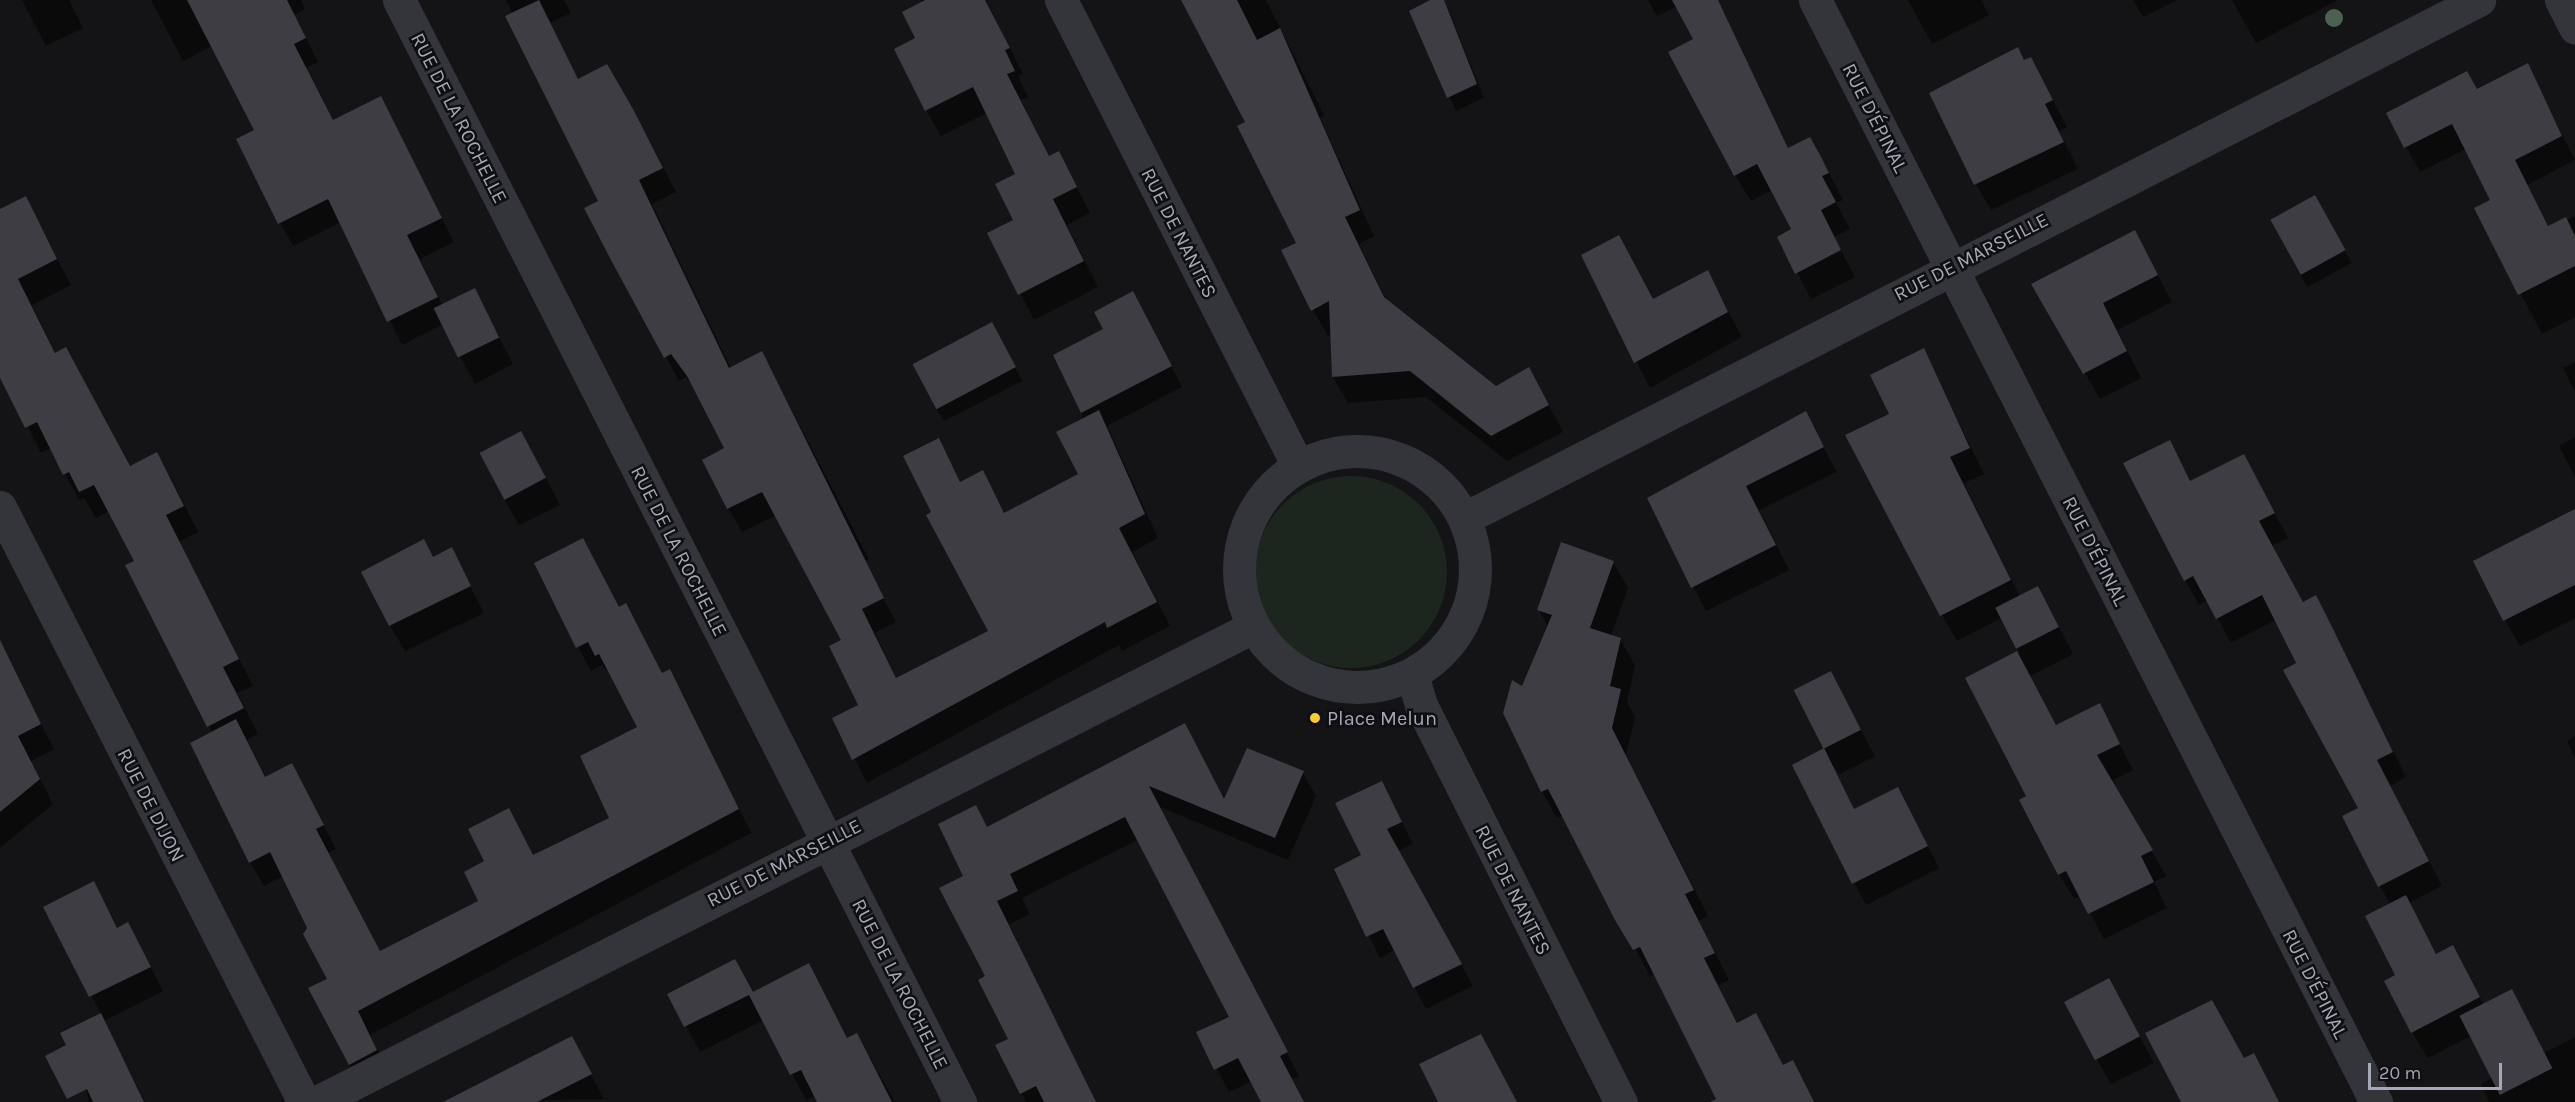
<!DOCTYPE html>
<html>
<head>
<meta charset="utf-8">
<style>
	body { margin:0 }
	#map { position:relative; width:2575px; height:1102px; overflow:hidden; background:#141315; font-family:Karla,sans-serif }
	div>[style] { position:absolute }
	.green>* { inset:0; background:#1d251f }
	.round { border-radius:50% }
	.shadow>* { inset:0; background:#0007 }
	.building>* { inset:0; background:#3e3d43; transform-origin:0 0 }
	.minor>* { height:33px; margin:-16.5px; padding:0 16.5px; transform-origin:16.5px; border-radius:16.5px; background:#34353b }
	.minor>.ring { margin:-16.5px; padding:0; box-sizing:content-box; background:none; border:33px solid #34353b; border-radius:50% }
	.trees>* { width:18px; height:18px; margin:-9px; border-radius:50%; background:#4c6250 }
	.dots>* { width:16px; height:16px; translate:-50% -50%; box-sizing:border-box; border:3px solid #0f0e10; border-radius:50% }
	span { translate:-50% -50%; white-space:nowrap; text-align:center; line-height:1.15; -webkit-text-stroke:5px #0f0e10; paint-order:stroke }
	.street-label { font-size:20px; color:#a4a8b7 }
	.poi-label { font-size:20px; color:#a4a8b7 }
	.left { translate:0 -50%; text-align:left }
	.scale { position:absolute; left:2368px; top:1063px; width:134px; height:27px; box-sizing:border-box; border:3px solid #a4a8b7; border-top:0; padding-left:8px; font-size:18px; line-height:21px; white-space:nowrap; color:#a4a8b7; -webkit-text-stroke:4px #0f0e10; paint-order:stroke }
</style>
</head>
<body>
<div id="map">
	<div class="green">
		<div class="round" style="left:1255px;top:476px;width:192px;height:192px"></div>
	</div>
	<div class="shadow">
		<div style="clip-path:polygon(22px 0,69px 0,83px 28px,46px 46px)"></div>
		<div style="clip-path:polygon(151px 0,301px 0,305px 9px,294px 15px,318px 62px,306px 68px,334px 121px,380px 98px,454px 242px,420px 259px,443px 306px,474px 290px,513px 364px,475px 384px,443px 324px,402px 345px,341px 222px,293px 246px,280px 223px,256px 131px,212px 46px,183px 61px)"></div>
		<div style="clip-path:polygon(506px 0,564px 0,571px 13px,550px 23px,579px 80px,646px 134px,676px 192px,652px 204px,731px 369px,762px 353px,869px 559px,864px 562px,896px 622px,875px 633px,897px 679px,990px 631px,933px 513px,938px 440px,961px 483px,982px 472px,1005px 514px,1080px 475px,1082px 412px,1144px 313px,1182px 387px,1107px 426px,1158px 538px,1132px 552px,1170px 626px,1122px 651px,1119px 645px,867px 783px,834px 719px,860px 706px,843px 641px,776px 515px,742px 532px,728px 508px,726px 449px,697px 393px,686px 377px,679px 381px,587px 209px,600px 202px)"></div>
		<div style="clip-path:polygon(922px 0,986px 0,1023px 74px,1018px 76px,1028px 97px,1021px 100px,1050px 158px,1059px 153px,1090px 213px,1067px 225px,1098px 287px,1034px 320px,989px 234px,1015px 221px,1017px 174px,987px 113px,941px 136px,926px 110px,917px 39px)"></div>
		<div style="clip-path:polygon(1192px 0,1266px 0,1324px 115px,1320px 118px,1374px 236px,1359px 244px,1387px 301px,1495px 388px,1529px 369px,1563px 432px,1507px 461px,1426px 397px,1348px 403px,1333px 377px,1332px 334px,1328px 336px,1313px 310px,1298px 243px)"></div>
		<div style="clip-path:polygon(1433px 0,1442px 0,1448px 9px,1484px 98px,1456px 111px,1411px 11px)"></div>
		<div style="clip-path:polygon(1648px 0,1718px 0,1789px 149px,1825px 165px,1843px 200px,1836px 203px,1850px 229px,1834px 237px,1855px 277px,1811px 299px,1779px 237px,1793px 230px,1772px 190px,1751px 201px,1735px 175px,1695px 40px,1677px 6px,1657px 16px)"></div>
		<div style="clip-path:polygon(1908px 0,1981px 0,1989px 15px,1932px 44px)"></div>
		<div style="clip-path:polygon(2133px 0,2177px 0,2143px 17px)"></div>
		<div style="clip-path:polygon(2232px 0,2338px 0,2256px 43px)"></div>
		<div style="clip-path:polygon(2024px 61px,2045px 85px,2067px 127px,2059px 131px,2078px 169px,1991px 210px,1976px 184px)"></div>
		<div style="clip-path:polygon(2527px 65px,2575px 160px,2527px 185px,2549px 227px,2575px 216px,2575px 317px,2542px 334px,2476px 209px,2492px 201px,2466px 149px,2420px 172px,2388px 113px,2477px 91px)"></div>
		<div style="clip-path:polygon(2314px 197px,2352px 263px,2307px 287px,2300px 274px)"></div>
		<div style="clip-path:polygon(25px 198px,71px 285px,32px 305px,56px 354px,130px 468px,157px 454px,172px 480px,198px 532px,179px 542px,253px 686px,237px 693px,258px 734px,247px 740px,266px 778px,305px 789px,336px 849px,328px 853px,381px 953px,480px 902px,533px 857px,611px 818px,639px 728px,613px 677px,602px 665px,591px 671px,578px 647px,626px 605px,663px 674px,669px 671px,683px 694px,751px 833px,370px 1035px,390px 1074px,363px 1088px,350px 1064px,329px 979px,283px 876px,264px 886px,250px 862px,212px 733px,136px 562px,109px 511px,96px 518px,84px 498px,79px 500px,51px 448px,41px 453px,0 370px,0 211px)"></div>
		<div style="clip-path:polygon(2135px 232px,2172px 302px,2117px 330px,2141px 378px,2100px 399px,2034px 285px)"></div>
		<div style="clip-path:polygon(1582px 256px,1653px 300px,1707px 272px,1742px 337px,1650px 388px)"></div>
		<div style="clip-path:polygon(999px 337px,1022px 381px,944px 421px,936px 408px)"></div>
		<div style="clip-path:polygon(1923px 350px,1984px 474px,1964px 483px,2020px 597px,2038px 588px,2073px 654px,2030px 676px,2056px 726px,2099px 705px,2133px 770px,2111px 781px,2166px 876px,2154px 882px,2167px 908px,2104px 939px,2081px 896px,2074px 899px,2059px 874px,2029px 797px,1967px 679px,2019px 652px,2002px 618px,1957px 641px,1942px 615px,1891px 415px)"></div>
		<div style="clip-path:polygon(2575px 362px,2575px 392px,2563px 368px)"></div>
		<div style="clip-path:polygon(1805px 414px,1837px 472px,1759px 510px,1789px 570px,1706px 611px,1649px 499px)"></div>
		<div style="clip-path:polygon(521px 432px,560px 505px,519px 525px,504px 499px)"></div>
		<div style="clip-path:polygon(2575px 437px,2575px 477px,2559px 446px)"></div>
		<div style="clip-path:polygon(2169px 442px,2191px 482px,2244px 456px,2288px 538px,2272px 546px,2303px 604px,2316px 597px,2406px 777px,2390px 786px,2442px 886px,2409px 903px,2437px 955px,2453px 947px,2484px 1005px,2526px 1017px,2544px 1053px,2575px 1037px,2575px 1102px,2489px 1102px,2481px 1084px,2492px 1078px,2471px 1036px,2428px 1058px,2412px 1032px,2397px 975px,2390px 904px,2380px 886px,2360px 808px,2276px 620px,2231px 643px,2208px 600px,2199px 605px,2185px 580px)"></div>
		<div style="clip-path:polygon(2575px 510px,2575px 618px,2520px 646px,2505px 620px)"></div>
		<div style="clip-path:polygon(451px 549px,484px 613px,405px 651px,390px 625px,433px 559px)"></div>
		<div style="clip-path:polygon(1613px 562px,1628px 588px,1611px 636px,1620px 639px,1635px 665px,1627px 702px,1635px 717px,1626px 755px,1708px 916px,1699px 921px,1729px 980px,1718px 985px,1738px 1024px,1756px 1015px,1784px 1067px,1814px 1102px,1723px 1102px,1655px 973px,1650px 976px,1563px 815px,1557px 818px,1542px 792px,1505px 713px,1522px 688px,1548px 627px,1539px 610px)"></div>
		<div style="clip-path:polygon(14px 672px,54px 749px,31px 761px,53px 804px,0 848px,0 679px)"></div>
		<div style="clip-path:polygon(1830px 673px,1875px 756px,1840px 774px,1832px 765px,1855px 811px,1910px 811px,1939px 868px,1866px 905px,1794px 765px,1826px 749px,1796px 690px)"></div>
		<div style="clip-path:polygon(1185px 725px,1225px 801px,1303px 773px,1316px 796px,1288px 860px,1160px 807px,1299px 1076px,1292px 1079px,1304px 1102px,1263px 1102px,1252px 1081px,1229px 1092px,1198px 1033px,1231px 1017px,1138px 840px,1022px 898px,1030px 914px,1009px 924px,1094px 1102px,1026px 1102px,997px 1046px,1010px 1039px,987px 977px,965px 877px,987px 828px)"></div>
		<div style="clip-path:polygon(2575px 736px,2575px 758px,2567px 741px)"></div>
		<div style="clip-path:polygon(1381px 783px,1413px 844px,1398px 851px,1473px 986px,1426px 1009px,1395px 950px,1380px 958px,1336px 869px,1363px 856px)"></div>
		<div style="clip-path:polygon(94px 883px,118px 929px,128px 924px,163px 991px,104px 1021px,145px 1102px,89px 1102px,72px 1029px,101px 1014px,45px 907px)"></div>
		<div style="clip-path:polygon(809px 965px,848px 1039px,857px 1035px,895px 1102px,819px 1102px,816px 1096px,806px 1100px,764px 1020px,700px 1052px,669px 994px,753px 994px)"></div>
		<div style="clip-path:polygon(2109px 980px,2154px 1063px,2111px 1084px,2096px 1058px)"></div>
		<div style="clip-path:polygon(572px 1038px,604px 1099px,446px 1102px)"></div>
	</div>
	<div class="building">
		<div style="clip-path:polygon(187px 0,287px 0,306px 38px,294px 44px,333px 120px,381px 96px,442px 218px,407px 235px,438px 297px,387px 322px,328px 199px,278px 224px,236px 139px,254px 130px)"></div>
		<div style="clip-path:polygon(539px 0,578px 79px,607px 64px,633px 109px,663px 168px,639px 180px,729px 368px,762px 351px,884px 598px,862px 609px,896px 678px,988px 631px,926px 515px,931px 512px,903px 456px,939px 438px,960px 482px,983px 470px,1004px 513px,1078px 474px,1056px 432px,1099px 410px,1145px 514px,1119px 528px,1157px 602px,1107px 628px,1105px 622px,852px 760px,832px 718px,858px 705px,829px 646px,841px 640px,762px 492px,727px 509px,702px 460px,724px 448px,687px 376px,671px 354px,664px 358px,611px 260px,584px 208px,598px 201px,505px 16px)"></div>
		<div style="clip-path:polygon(925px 0,985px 0,1010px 48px,1005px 50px,1015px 71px,1007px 74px,1049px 156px,1059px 151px,1077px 187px,1053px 199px,1084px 261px,1018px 295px,987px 233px,1013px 220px,995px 184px,1015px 174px,973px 87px,925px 111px,894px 49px,915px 38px,902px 12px)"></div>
		<div style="clip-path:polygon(1181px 0,1237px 0,1257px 40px,1280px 28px,1360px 210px,1345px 217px,1384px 297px,1496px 386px,1529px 367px,1549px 405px,1491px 436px,1410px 371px,1332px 377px,1329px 301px,1311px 311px,1281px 250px,1296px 243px,1237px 126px,1245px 122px)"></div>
		<div style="clip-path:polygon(1430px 0,1444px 0,1477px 84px,1447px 98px,1409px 11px)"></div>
		<div style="clip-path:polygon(1672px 0,1718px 0,1788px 148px,1810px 137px,1820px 155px,1829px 173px,1822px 176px,1836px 202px,1821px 210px,1841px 250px,1795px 274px,1777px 237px,1791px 229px,1757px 164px,1734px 176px,1668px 52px,1693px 39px)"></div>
		<div style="clip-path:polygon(2018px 47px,2024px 60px,2031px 57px,2053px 100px,2045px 104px,2064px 142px,1974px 185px,1929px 93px)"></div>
		<div style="clip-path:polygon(2528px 63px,2562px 136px,2515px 160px,2548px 226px,2566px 217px,2575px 236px,2575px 266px,2518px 295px,2474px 208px,2490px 200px,2452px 124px,2404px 148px,2386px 113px,2467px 71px,2477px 89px)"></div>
		<div style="left:2315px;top:195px;width:63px;height:51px;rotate:61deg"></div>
		<div style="clip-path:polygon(26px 196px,57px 259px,18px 279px,55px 353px,66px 347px,130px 466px,157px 452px,184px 506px,166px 515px,239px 659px,223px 667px,244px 708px,207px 727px,125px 565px,134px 561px,94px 485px,79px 492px,69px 472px,63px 475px,37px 422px,25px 428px,0 378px,0 209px)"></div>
		<div style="clip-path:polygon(2135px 230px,2158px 275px,2103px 303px,2127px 351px,2083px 374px,2031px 284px)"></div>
		<div style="clip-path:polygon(1619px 235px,1653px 299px,1708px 270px,1728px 312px,1634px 363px,1581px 255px)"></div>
		<div style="left:475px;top:288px;width:55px;height:46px;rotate:64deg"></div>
		<div style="clip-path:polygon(1133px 291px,1172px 366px,1081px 413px,1053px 355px,1103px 329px,1094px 312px)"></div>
		<div style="left:992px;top:322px;width:51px;height:90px;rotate:62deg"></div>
		<div style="clip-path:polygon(1924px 348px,1970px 448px,1950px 457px,2011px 580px,1940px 616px,1845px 435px,1889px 414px,1870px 375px)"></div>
		<div style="clip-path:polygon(1806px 411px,1824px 447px,1746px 486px,1776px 545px,1691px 588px,1647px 498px)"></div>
		<div style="left:521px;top:431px;width:53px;height:47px;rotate:62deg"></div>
		<div style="clip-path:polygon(2170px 440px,2190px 481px,2244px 454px,2275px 513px,2259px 521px,2303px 602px,2316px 595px,2335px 633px,2393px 752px,2377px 760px,2429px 861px,2378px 887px,2342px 816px,2358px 808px,2283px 670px,2296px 663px,2262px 595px,2216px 619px,2193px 576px,2184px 581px,2123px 463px)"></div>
		<div style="clip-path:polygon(2575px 509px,2575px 585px,2503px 621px,2473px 561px)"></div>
		<div style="clip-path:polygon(583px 538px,619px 607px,626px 603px,662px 673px,670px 669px,739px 809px,358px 1011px,377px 1050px,349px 1065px,308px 988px,327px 979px,303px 934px,307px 928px,270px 852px,249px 863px,190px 743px,236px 719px,265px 777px,292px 763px,324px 825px,316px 829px,380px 951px,478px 901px,464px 872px,484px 861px,468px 829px,509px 808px,533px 855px,609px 818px,580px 756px,637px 727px,599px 654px,595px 656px,588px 642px,576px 648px,534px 563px)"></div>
		<div style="clip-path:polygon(424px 539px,433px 557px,452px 547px,471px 586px,389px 626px,361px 572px)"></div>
		<div style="clip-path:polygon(1561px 542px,1614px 561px,1590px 628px,1621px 638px,1610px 686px,1621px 689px,1612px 728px,1694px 890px,1685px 894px,1715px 953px,1704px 958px,1737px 1023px,1756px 1013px,1783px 1065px,1793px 1060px,1814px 1102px,1710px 1102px,1716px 1099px,1640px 947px,1633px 950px,1615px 920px,1548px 789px,1541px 792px,1503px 713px,1512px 680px,1522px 686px,1552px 615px,1537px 610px)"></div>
		<div style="left:2038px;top:586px;width:46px;height:48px;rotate:63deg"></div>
		<div style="clip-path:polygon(0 640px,41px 724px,18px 736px,40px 779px,0 812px)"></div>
		<div style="clip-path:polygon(2017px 651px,2056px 725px,2100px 703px,2120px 744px,2097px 755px,2153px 850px,2141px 856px,2154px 882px,2088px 914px,2066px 871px,2058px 875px,2019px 800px,2026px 796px,1965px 678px)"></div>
		<div style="left:1831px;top:671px;width:66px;height:42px;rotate:63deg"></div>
		<div style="clip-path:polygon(1185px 723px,1224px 799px,1247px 748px,1304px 771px,1275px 838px,1149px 786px,1288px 1052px,1280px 1056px,1304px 1102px,1261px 1102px,1238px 1058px,1214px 1070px,1196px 1032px,1229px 1017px,1125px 817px,1010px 874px,1018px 891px,997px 901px,1096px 1102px,1044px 1102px,1036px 1086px,1020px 1094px,995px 1045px,1008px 1039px,978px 980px,985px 976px,939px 888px,963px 876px,938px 824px,976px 805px,987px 827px)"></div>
		<div style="clip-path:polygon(1824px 748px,1854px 809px,1898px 787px,1928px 846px,1852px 884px,1792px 765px)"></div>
		<div style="clip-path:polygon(1382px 781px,1402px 822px,1387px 829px,1462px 964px,1413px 988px,1383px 929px,1366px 937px,1334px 869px,1361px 855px,1335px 803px)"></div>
		<div style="clip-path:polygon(94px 881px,117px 928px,128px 922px,151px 967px,89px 997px,43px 907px)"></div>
		<div style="clip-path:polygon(2406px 895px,2436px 954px,2453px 945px,2480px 997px,2411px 1033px,2384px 981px,2395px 975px,2365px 916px)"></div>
		<div style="clip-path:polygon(735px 959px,753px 992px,809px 963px,847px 1038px,857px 1033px,892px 1102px,817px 1102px,801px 1070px,790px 1075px,749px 995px,684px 1027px,667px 994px)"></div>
		<div style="left:2109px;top:978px;width:66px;height:51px;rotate:62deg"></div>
		<div style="left:2512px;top:989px;width:89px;height:59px;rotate:63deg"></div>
		<div style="clip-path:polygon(2212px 1000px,2244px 1058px,2254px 1053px,2279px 1102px,2181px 1102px,2145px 1033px)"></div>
		<div style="clip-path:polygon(101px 1013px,144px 1102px,93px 1102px,87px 1089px,67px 1099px,45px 1056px,66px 1045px,60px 1033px)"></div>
		<div style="clip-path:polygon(1481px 1034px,1517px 1102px,1438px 1102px,1419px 1064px)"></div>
		<div style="clip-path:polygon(572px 1036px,592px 1074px,537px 1102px,443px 1102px)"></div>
	</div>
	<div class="minor">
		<div style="left:399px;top:0;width:1237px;rotate:63.02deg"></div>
		<div style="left:1061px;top:0;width:523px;rotate:63.04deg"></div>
		<div style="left:1815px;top:0;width:1237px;rotate:63.02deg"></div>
		<div style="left:2561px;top:0;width:31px;rotate:63deg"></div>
		<div class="ring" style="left:1239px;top:451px;width:203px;height:203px"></div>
		<div style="left:0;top:507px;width:668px;rotate:62.94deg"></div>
		<div style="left:1465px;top:518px;width:1139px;rotate:-27.06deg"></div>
		<div style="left:1412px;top:675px;width:31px;rotate:73deg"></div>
		<div style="left:1421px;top:705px;width:445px;rotate:63.3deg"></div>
		<div style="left:317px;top:1102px;width:1050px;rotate:-26.91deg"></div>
	</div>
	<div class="trees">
		<div style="left:2334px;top:18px"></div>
	</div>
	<div class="dots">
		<div style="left:1315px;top:718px;background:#fccb25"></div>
	</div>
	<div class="street-label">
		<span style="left:459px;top:118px;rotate:63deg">RUE DE LA ROCHELLE</span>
		<span style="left:1875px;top:118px;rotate:63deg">RUE D'ÉPINAL</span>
		<span style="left:1179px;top:233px;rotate:63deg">RUE DE NANTES</span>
		<span style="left:1971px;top:257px;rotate:-27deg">RUE DE MARSEILLE</span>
		<span style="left:679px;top:551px;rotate:63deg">RUE DE LA ROCHELLE</span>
		<span style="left:2095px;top:551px;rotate:63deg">RUE D'ÉPINAL</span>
		<span style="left:151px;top:805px;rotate:63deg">RUE DE DIJON</span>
		<span style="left:784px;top:863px;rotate:-27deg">RUE DE MARSEILLE</span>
		<span style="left:1513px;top:890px;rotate:63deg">RUE DE NANTES</span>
		<span style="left:900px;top:984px;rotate:63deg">RUE DE LA ROCHELLE</span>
		<span style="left:2315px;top:984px;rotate:63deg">RUE D'ÉPINAL</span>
	</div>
	<div class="poi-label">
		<span class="left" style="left:1327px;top:718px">Place Melun</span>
	</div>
	<div class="scale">20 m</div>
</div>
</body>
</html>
